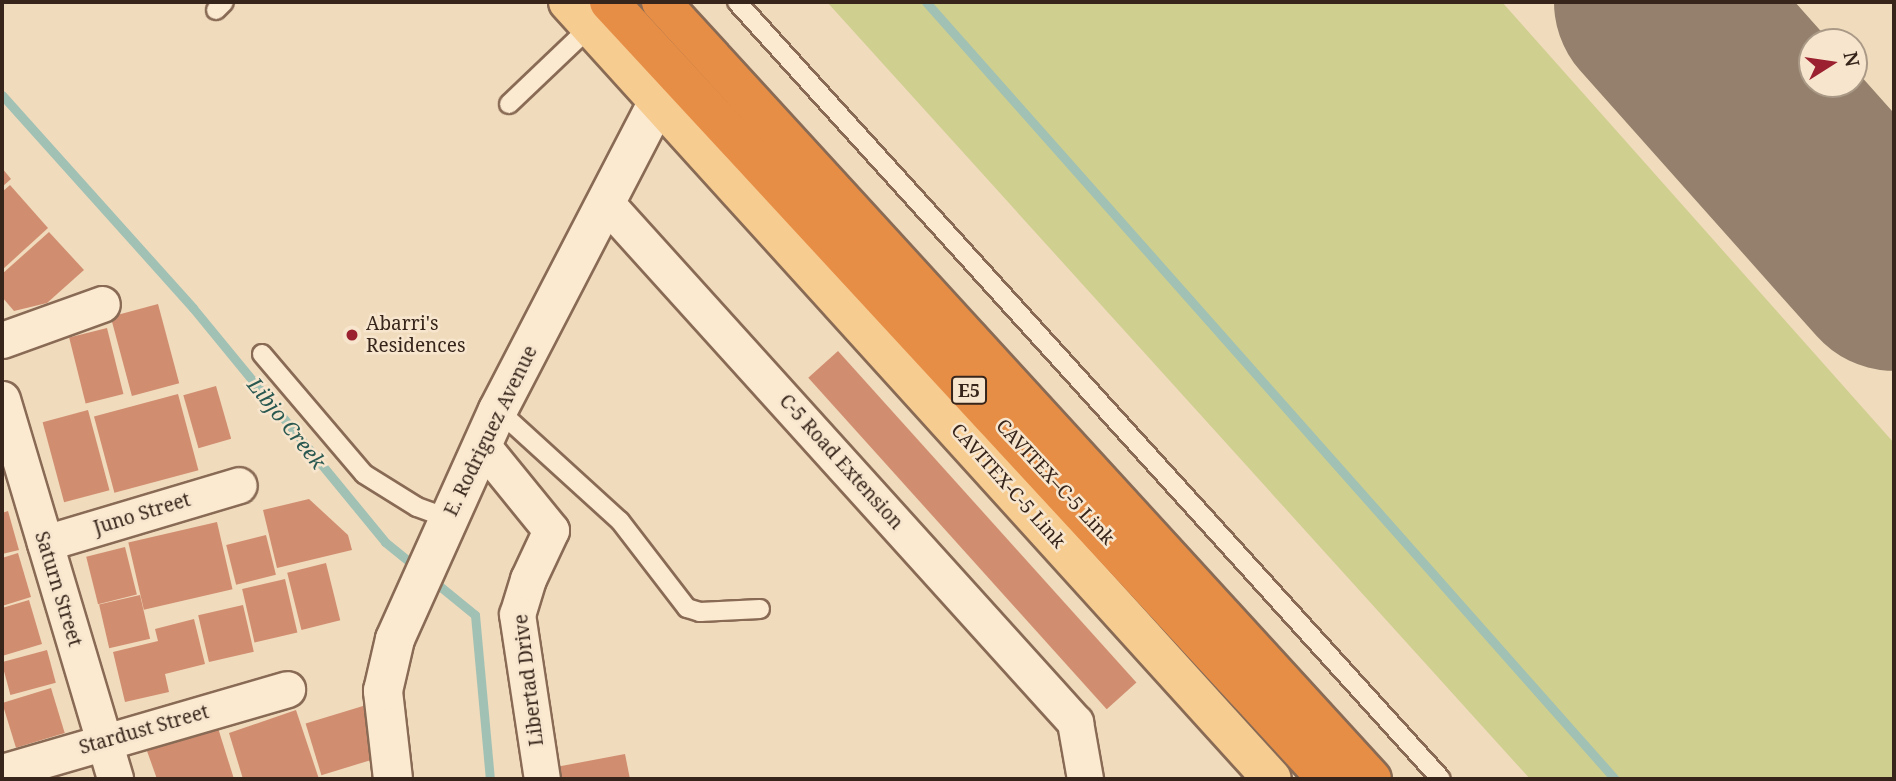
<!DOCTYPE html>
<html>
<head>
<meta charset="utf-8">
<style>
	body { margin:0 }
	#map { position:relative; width:1896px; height:781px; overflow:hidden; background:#f0dbbd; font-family:"Noto Serif",serif }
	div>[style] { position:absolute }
	.green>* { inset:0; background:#cfcf90 }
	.stream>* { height:9px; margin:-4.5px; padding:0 4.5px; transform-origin:4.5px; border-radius:4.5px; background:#a1c1b4 }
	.runway>* { height:206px; margin:-103px; padding:0 103px; transform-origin:103px; border-radius:103px; background:#94806c }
	.building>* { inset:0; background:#d18d70; transform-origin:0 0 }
	.roads { filter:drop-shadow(2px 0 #896b55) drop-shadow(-2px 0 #896b55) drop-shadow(0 2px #896b55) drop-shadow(0 -2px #896b55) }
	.lane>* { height:18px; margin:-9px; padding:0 9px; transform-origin:9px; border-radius:9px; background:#fbe9d0 }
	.street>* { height:35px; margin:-17.5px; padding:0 17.5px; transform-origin:17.5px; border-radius:17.5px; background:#fbe9d0 }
	.secondary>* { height:38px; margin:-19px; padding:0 19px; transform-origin:19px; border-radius:19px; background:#fbe9d0 }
	.primary>* { height:38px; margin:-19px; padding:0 19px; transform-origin:19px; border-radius:19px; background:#f7cc91 }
	.highway>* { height:38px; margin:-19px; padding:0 19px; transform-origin:19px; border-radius:19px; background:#e78e46 }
	.dots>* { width:19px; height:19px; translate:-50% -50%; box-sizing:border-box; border:4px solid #f7e6cd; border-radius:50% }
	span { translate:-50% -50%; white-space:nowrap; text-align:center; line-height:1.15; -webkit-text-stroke:5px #f7e6cd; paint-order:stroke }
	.shield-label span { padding:2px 5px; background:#f7e6cd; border:2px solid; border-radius:5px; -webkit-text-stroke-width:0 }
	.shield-label { font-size:18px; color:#37251b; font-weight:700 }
	.poi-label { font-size:19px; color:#37251b }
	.left { translate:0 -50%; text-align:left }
	.street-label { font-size:19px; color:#37251b }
	.water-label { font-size:21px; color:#295850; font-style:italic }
	.frame { position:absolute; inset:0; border:4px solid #37251b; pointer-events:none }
	.north { position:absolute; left:1798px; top:28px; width:70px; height:70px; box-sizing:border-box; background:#f7e6cd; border:2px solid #aa9986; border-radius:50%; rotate:78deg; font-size:19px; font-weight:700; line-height:28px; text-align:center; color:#37251b }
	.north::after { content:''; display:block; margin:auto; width:24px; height:32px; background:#9c2130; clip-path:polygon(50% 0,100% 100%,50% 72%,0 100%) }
</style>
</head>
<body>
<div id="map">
	<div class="green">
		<div style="clip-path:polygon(827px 2px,1502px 2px,1894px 443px,1894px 779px,1530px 779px)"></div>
	</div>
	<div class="stream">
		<div style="left:926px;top:2px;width:1038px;rotate:48.44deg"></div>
		<div style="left:2px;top:95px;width:286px;rotate:48.1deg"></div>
		<div style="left:193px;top:308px;width:303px;rotate:50.6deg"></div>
		<div style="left:385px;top:542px;width:41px;rotate:39.1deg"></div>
		<div style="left:431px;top:579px;width:57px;rotate:39.3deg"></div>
		<div style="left:475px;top:615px;width:165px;rotate:84.8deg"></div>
	</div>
	<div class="runway">
		<div style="left:1657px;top:2px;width:356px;rotate:48.3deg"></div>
	</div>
	<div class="building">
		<div style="clip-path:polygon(2px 168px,11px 179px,2px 187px)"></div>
		<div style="clip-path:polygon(10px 185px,48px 228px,2px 270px,2px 192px)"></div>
		<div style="clip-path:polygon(49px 232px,84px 270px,47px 303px,14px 311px,2px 297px,2px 274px)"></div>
		<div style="left:158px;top:304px;width:82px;height:49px;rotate:75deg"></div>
		<div style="left:107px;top:328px;width:68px;height:39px;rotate:76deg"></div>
		<div style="left:838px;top:351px;width:446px;height:40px;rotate:48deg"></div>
		<div style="left:216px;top:386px;width:55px;height:34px;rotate:74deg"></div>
		<div style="left:178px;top:394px;width:79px;height:87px;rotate:75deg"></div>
		<div style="left:88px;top:410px;width:83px;height:47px;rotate:75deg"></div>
		<div style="clip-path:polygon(309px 499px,348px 535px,352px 550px,277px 568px,263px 510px)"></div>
		<div style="clip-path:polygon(8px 511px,19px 550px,2px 554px,2px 513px)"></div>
		<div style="left:217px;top:522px;width:69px;height:91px;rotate:77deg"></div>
		<div style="left:266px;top:535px;width:41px;height:41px;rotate:76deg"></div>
		<div style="left:125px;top:547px;width:49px;height:40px;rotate:76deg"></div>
		<div style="clip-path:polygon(18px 553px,31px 597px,2px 606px,2px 558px)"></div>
		<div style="left:326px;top:563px;width:59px;height:40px;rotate:76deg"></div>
		<div style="left:285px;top:579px;width:55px;height:44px;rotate:77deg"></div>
		<div style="left:140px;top:595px;width:45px;height:42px;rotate:77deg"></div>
		<div style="clip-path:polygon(29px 600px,42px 644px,2px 656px,2px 608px)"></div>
		<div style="left:243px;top:605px;width:48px;height:46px;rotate:77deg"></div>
		<div style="clip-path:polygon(194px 619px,205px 664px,165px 674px,169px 692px,125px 702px,113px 652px,158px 641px,155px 629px)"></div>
		<div style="left:47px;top:650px;width:34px;height:47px;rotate:75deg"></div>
		<div style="left:51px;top:688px;width:47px;height:51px;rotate:73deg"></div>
		<div style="left:363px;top:706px;width:54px;height:60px;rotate:73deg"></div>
		<div style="clip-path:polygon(296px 710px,319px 779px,243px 779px,229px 733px)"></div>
		<div style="clip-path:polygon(218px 728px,234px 779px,157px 779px,147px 751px)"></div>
		<div style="clip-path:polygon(625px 754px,630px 779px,558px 779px,556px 767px)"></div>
	</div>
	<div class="roads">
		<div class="lane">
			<div style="left:737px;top:2px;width:1048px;rotate:47.82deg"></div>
			<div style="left:216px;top:10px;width:11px;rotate:-45deg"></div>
			<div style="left:509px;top:104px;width:113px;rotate:-43.6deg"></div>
			<div style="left:262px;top:354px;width:157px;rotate:49.6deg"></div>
			<div style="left:364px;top:474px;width:62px;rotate:31.9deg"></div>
			<div style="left:417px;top:507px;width:33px;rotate:20deg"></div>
			<div style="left:498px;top:410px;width:165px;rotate:42.3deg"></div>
			<div style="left:620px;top:521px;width:110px;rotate:52.4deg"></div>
			<div style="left:687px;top:608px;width:14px;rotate:17deg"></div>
			<div style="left:700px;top:612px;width:60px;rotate:-2.9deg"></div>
		</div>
		<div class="street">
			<div style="left:606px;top:203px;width:700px;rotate:47.9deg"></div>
			<div style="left:1075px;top:722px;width:58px;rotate:80deg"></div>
			<div style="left:2px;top:340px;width:106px;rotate:-19.8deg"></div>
			<div style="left:2px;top:399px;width:396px;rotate:73.4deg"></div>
			<div style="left:481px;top:444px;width:111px;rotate:50.9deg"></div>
			<div style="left:551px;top:530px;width:54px;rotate:115.1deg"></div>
			<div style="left:528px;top:579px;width:37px;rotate:107deg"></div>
			<div style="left:517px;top:614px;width:167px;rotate:81.4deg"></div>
			<div style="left:45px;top:543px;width:202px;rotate:-16.6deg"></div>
			<div style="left:2px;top:772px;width:297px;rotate:-16.2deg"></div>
		</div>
		<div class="secondary">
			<div style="left:393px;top:779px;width:89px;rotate:-96.5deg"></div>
			<div style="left:383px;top:691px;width:53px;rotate:-77deg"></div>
			<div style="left:395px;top:639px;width:251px;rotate:-65.8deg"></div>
			<div style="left:498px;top:410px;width:349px;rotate:-62.6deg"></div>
		</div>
		<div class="primary">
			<div style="left:568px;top:2px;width:1048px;rotate:47.82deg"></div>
		</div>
		<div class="highway">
			<div style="left:609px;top:2px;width:1058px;rotate:47.26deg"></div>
			<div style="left:661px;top:2px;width:1053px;rotate:47.54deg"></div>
		</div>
	</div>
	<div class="dots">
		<div style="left:352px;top:335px;background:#9c2130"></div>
	</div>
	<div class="shield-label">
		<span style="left:969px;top:390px">E5</span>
	</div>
	<div class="poi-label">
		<span class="left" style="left:366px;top:335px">Abarri's<br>Residences</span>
	</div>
	<div class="street-label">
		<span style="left:491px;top:431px;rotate:-64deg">E. Rodriguez Avenue</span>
		<span style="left:841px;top:462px;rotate:48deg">C-5 Road Extension</span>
		<span style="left:1055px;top:482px;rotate:47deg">CAVITEX–C-5 Link</span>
		<span style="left:1008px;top:486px;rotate:48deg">CAVITEX-C-5 Link</span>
		<span style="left:142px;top:514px;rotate:-17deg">Juno Street</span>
		<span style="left:58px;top:589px;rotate:73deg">Saturn Street</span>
		<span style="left:529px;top:680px;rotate:-97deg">Libertad Drive</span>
		<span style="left:144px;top:730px;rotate:-16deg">Stardust Street</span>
	</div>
	<div class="water-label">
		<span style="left:287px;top:423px;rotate:51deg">Libjo Creek</span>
	</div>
	<div class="frame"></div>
	<div class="north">N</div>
</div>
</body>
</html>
